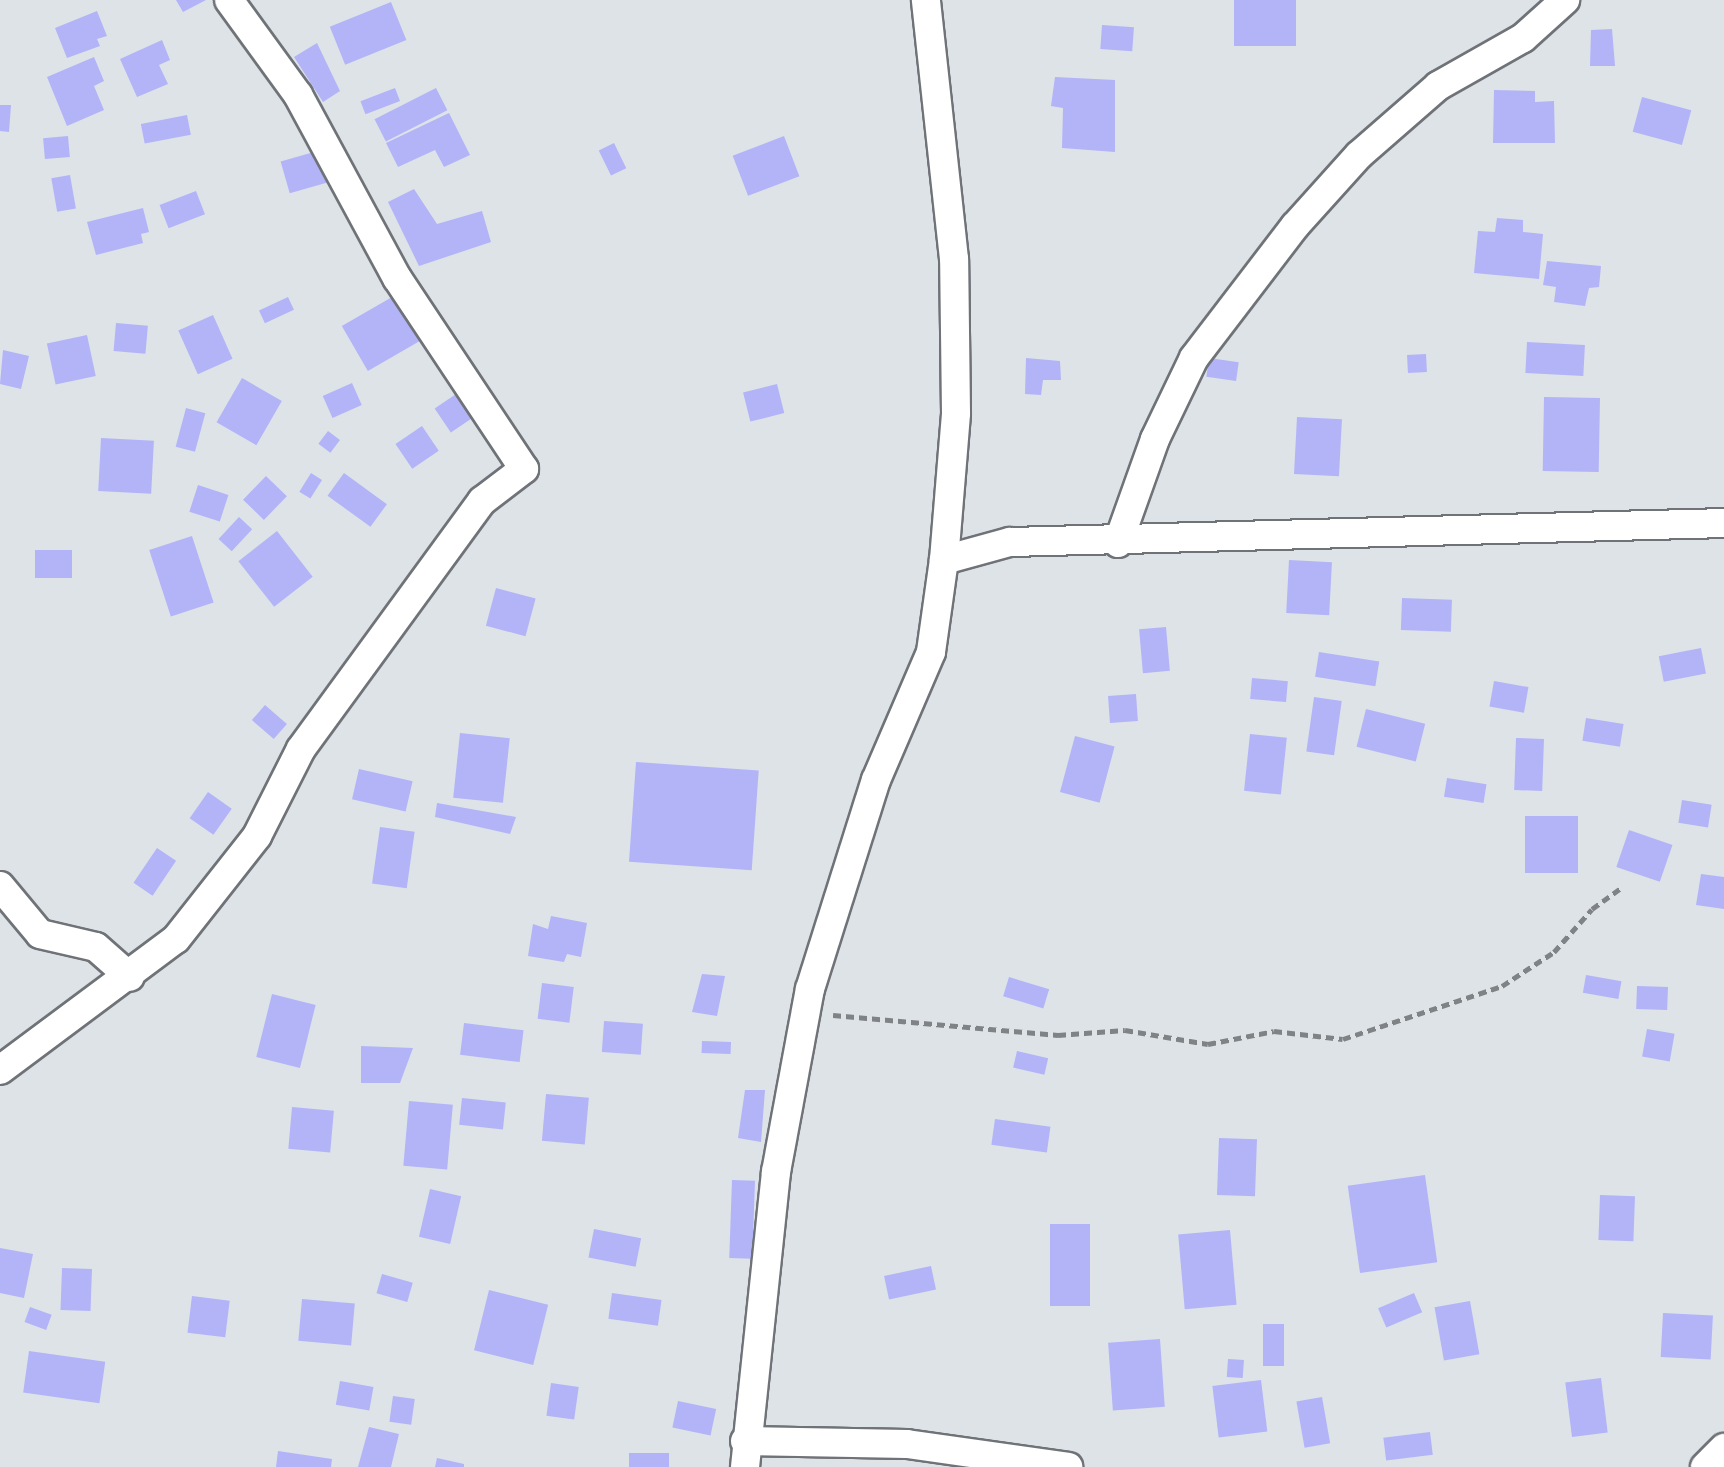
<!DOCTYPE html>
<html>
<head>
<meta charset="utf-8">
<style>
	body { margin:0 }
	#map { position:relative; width:1724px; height:1467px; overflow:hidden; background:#dee3e8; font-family:Roboto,sans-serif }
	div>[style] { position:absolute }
	.building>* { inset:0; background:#b3b3f8; transform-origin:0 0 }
	.path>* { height:5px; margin-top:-2.5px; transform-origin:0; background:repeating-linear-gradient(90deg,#7f8386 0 8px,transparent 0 13px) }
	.roads { filter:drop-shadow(2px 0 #6f7378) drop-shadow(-2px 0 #6f7378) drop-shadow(0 2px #6f7378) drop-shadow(0 -2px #6f7378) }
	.minor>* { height:28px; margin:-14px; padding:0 14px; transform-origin:14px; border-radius:14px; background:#fff }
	span { translate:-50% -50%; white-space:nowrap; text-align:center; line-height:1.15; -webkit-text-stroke:10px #fff; paint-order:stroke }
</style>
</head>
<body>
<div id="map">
	<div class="building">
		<div style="clip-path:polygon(176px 0,206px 0,183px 12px)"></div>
		<div style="left:1234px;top:0;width:62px;height:46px"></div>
		<div style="left:391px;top:2px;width:41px;height:66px;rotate:68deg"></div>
		<div style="clip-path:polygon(97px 11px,107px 36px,97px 39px,100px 46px,67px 58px,55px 28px)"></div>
		<div style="left:1102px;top:25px;width:32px;height:24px;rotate:4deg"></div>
		<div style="clip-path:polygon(1612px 29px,1615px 66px,1590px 66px,1591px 30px)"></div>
		<div style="clip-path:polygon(162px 40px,170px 60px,159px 65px,168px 84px,137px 97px,120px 59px)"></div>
		<div style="clip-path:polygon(317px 43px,340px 91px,323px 102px,294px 57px)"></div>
		<div style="clip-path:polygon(94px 57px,104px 81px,94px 86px,104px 110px,67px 126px,47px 77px)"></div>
		<div style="clip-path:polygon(1055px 77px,1115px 80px,1115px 152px,1062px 148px,1063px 108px,1051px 106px)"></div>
		<div style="left:395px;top:88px;width:14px;height:37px;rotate:69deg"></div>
		<div style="left:436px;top:88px;width:25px;height:69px;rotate:63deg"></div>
		<div style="clip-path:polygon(1494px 90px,1535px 91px,1535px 102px,1554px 101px,1555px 143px,1493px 143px)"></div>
		<div style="left:1642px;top:97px;width:51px;height:36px;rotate:15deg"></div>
		<div style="clip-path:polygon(0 105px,11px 105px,9px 132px,0 131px)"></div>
		<div style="clip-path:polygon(449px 113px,470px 155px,444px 167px,435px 150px,398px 167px,386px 143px)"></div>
		<div style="left:187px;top:115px;width:20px;height:47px;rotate:79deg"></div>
		<div style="left:68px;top:136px;width:21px;height:25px;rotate:85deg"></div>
		<div style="left:784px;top:136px;width:43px;height:55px;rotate:69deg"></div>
		<div style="left:614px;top:143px;width:28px;height:17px;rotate:64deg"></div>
		<div style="left:321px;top:150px;width:33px;height:42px;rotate:74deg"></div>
		<div style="left:70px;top:175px;width:34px;height:19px;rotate:80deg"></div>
		<div style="clip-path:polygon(414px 189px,437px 224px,482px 211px,491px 242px,419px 266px,388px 202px)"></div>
		<div style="left:196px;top:191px;width:25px;height:39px;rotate:69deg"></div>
		<div style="clip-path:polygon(143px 208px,149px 232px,141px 234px,143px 243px,96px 255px,87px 222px)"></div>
		<div style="clip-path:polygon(1497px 218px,1523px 220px,1523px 232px,1543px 234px,1539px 279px,1474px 273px,1478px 231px,1495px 232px)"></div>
		<div style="clip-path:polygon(1547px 261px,1601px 266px,1599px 287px,1589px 288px,1585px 306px,1554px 302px,1556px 287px,1543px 285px)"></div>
		<div style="left:399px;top:293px;width:52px;height:66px;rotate:60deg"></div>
		<div style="left:288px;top:297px;width:14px;height:32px;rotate:65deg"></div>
		<div style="left:213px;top:315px;width:48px;height:38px;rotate:66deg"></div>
		<div style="left:116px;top:323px;width:32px;height:28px;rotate:5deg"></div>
		<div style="left:87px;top:335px;width:42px;height:41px;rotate:78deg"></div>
		<div style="left:1527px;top:342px;width:58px;height:31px;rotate:3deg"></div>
		<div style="clip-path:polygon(3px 350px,29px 356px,21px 389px,0 384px)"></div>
		<div style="left:1426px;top:354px;width:18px;height:19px;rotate:87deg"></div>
		<div style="clip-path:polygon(1026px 358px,1060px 361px,1061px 380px,1043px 380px,1041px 395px,1025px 394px)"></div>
		<div style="left:1209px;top:358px;width:30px;height:19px;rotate:8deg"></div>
		<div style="left:242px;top:378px;width:46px;height:51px;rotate:30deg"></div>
		<div style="left:352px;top:383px;width:24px;height:32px;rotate:66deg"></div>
		<div style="left:777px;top:384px;width:30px;height:35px;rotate:76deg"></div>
		<div style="left:462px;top:390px;width:29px;height:33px;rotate:56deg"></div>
		<div style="left:1544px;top:397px;width:56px;height:74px;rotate:1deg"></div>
		<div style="left:186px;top:408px;width:20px;height:40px;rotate:15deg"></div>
		<div style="left:1297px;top:417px;width:45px;height:57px;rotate:3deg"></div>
		<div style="left:422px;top:426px;width:30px;height:32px;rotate:56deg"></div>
		<div style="left:328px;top:431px;width:15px;height:16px;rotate:37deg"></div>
		<div style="left:101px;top:438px;width:53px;height:53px;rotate:3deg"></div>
		<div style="left:311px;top:473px;width:13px;height:22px;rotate:32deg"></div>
		<div style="left:344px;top:473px;width:53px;height:28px;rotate:36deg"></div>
		<div style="left:266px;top:476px;width:29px;height:33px;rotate:44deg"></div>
		<div style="left:198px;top:485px;width:32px;height:28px;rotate:18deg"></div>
		<div style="left:239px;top:517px;width:18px;height:30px;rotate:43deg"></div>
		<div style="left:277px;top:531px;width:58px;height:49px;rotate:52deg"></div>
		<div style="left:192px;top:536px;width:70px;height:45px;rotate:72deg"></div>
		<div style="left:35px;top:550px;width:37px;height:28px"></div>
		<div style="left:1289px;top:560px;width:43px;height:53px;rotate:3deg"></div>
		<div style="left:496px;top:588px;width:41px;height:39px;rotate:15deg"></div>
		<div style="left:1402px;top:598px;width:50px;height:32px;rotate:2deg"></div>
		<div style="left:1166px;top:627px;width:44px;height:27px;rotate:85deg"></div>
		<div style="left:1701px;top:648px;width:26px;height:43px;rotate:79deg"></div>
		<div style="left:1319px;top:652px;width:61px;height:25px;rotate:9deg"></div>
		<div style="left:1252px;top:678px;width:36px;height:21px;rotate:5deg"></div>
		<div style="left:1494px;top:681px;width:35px;height:26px;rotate:10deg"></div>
		<div style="left:1136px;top:694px;width:27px;height:28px;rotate:86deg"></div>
		<div style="left:1314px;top:697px;width:28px;height:55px;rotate:8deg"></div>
		<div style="left:265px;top:705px;width:29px;height:20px;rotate:41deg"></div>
		<div style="left:1366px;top:709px;width:61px;height:39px;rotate:14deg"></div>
		<div style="left:1586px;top:718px;width:38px;height:23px;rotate:9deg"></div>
		<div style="left:460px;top:733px;width:50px;height:65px;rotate:6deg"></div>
		<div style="left:1250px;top:734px;width:37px;height:57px;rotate:6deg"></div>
		<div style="left:1075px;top:736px;width:41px;height:58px;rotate:15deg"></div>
		<div style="left:1516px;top:738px;width:28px;height:52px;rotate:2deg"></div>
		<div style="left:636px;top:762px;width:123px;height:100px;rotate:4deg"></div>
		<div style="left:359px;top:769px;width:55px;height:31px;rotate:13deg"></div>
		<div style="left:1447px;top:778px;width:40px;height:19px;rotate:9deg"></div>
		<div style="left:208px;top:792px;width:29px;height:32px;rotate:35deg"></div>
		<div style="left:1682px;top:800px;width:30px;height:23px;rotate:9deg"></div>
		<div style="clip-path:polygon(437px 803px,516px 817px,510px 834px,435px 817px)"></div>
		<div style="left:1525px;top:816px;width:53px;height:57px"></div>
		<div style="left:380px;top:827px;width:35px;height:57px;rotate:8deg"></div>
		<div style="left:1629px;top:830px;width:46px;height:39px;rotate:19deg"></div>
		<div style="left:157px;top:848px;width:23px;height:42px;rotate:34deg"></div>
		<div style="clip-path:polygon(1701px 874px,1724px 877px,1724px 909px,1696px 905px)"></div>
		<div style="clip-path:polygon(551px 916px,587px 923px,581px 957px,567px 954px,564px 962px,528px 956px,533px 924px,548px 929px)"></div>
		<div style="clip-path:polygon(702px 974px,725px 976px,717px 1016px,692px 1012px)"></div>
		<div style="left:1586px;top:975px;width:36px;height:18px;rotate:10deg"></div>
		<div style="left:1009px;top:977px;width:42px;height:20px;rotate:17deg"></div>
		<div style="left:542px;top:983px;width:32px;height:36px;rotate:7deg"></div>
		<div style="left:1637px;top:986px;width:31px;height:23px;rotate:2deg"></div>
		<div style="left:272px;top:994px;width:45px;height:65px;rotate:14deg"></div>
		<div style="left:604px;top:1021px;width:39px;height:31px;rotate:4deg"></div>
		<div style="left:464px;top:1023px;width:60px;height:32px;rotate:7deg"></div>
		<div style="left:1647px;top:1029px;width:28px;height:28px;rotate:10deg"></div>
		<div style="left:702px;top:1041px;width:29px;height:12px;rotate:2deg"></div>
		<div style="clip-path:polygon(361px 1046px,413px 1048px,400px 1083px,361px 1083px)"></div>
		<div style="left:1017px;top:1051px;width:32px;height:17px;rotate:13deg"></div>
		<div style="clip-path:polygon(745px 1090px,765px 1090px,761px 1142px,738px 1138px)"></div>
		<div style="left:546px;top:1094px;width:43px;height:47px;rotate:5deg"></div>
		<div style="left:462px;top:1098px;width:44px;height:27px;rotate:6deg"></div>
		<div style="left:409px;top:1101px;width:44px;height:65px;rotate:5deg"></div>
		<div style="left:292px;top:1107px;width:42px;height:42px;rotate:5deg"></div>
		<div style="left:995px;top:1119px;width:56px;height:26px;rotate:8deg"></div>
		<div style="left:1219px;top:1138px;width:38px;height:57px;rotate:2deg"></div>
		<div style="left:1425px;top:1175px;width:88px;height:78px;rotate:82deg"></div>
		<div style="left:732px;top:1180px;width:23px;height:78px;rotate:2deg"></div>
		<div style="left:430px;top:1189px;width:32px;height:49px;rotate:13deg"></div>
		<div style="left:1600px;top:1195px;width:35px;height:45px;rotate:2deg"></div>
		<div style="left:1050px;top:1224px;width:40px;height:82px"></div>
		<div style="left:594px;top:1229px;width:48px;height:29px;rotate:11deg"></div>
		<div style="left:1230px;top:1230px;width:75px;height:52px;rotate:85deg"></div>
		<div style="clip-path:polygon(0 1248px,33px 1254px,24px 1298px,0 1293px)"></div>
		<div style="left:931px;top:1266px;width:24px;height:48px;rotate:78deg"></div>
		<div style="left:62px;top:1268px;width:30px;height:42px;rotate:2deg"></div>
		<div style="left:382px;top:1274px;width:32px;height:20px;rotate:16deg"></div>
		<div style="left:489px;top:1290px;width:61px;height:62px;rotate:14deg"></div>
		<div style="left:612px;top:1293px;width:50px;height:26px;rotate:8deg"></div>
		<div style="left:1414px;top:1293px;width:21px;height:39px;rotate:67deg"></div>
		<div style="left:192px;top:1296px;width:38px;height:37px;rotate:7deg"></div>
		<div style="left:302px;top:1299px;width:53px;height:42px;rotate:5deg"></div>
		<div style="left:1470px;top:1301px;width:54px;height:36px;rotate:80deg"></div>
		<div style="left:30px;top:1307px;width:23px;height:16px;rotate:20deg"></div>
		<div style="left:1663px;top:1313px;width:50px;height:44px;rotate:3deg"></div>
		<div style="left:1263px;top:1324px;width:21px;height:42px"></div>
		<div style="left:1160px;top:1339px;width:68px;height:52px;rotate:86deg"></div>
		<div style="left:29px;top:1351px;width:77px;height:42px;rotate:8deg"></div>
		<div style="left:1228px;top:1359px;width:16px;height:18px;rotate:4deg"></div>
		<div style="left:1601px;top:1378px;width:55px;height:36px;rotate:83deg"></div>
		<div style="left:1261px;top:1380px;width:52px;height:49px;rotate:83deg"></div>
		<div style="left:340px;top:1381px;width:34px;height:24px;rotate:10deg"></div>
		<div style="left:551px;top:1383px;width:28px;height:33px;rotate:8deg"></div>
		<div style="left:393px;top:1396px;width:22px;height:26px;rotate:8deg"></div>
		<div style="left:1322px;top:1397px;width:47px;height:26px;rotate:80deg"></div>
		<div style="left:678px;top:1401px;width:39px;height:27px;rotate:12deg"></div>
		<div style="clip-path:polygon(369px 1427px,399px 1434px,391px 1467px,358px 1467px)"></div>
		<div style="left:1430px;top:1432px;width:23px;height:47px;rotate:83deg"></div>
		<div style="clip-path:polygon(278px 1451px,332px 1459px,331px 1467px,276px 1467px)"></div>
		<div style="left:669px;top:1453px;width:14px;height:40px;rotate:90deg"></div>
		<div style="clip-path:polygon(437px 1458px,464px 1464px,464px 1467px,435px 1467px)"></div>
	</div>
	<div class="path">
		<div style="left:833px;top:1015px;width:226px;rotate:5.1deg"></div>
		<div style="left:1058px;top:1035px;width:67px;rotate:-4.3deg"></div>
		<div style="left:1125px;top:1030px;width:84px;rotate:9.6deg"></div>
		<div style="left:1208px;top:1044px;width:67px;rotate:-11.1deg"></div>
		<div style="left:1274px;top:1031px;width:69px;rotate:6.6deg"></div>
		<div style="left:1343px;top:1039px;width:168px;rotate:-18.4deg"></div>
		<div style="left:1502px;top:986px;width:62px;rotate:-33.2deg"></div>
		<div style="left:1554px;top:952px;width:57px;rotate:-48.5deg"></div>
		<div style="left:1592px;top:909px;width:37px;rotate:-36deg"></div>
	</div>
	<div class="roads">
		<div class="minor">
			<div style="left:1118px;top:543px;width:110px;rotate:-70.4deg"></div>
			<div style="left:1155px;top:439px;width:90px;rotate:-64.3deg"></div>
			<div style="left:1194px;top:358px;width:166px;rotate:-52.6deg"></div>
			<div style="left:1295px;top:226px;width:96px;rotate:-48deg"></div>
			<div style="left:1359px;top:155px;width:105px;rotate:-41.1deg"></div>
			<div style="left:1438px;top:86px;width:98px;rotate:-29.5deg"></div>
			<div style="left:1523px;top:38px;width:57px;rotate:-42.1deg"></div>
			<div style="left:944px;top:560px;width:68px;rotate:-15.3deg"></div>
			<div style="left:1010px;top:542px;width:714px;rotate:-1.52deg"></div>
			<div style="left:0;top:886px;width:62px;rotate:50.2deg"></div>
			<div style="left:40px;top:934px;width:57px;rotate:13.1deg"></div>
			<div style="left:96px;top:947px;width:45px;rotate:41.4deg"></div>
			<div style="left:0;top:1070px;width:219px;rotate:-36.7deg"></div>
			<div style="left:176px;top:939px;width:131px;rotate:-51.8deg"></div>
			<div style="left:257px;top:836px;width:97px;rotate:-63.2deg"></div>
			<div style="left:301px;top:749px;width:307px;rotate:-53.9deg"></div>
			<div style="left:482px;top:501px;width:53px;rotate:-37.3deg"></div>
			<div style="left:524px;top:469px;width:229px;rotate:-123.6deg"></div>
			<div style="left:397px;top:278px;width:208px;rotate:-118.4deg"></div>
			<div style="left:298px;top:95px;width:117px;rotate:-126deg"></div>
			<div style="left:745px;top:1441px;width:162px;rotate:1.1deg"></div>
			<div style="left:907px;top:1444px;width:163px;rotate:8.1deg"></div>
			<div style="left:745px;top:1467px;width:297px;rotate:-84deg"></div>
			<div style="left:776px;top:1172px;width:186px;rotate:-79.5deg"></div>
			<div style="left:810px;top:989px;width:219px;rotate:-72.5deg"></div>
			<div style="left:876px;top:780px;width:139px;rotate:-66.7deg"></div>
			<div style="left:931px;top:652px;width:93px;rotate:-82deg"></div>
			<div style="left:944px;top:560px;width:147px;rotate:-85.3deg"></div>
			<div style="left:956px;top:413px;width:154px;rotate:-90.7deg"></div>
			<div style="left:954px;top:259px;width:261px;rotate:-96.2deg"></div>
			<div style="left:1705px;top:1467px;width:27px;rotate:-45deg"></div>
		</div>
	</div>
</div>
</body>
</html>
